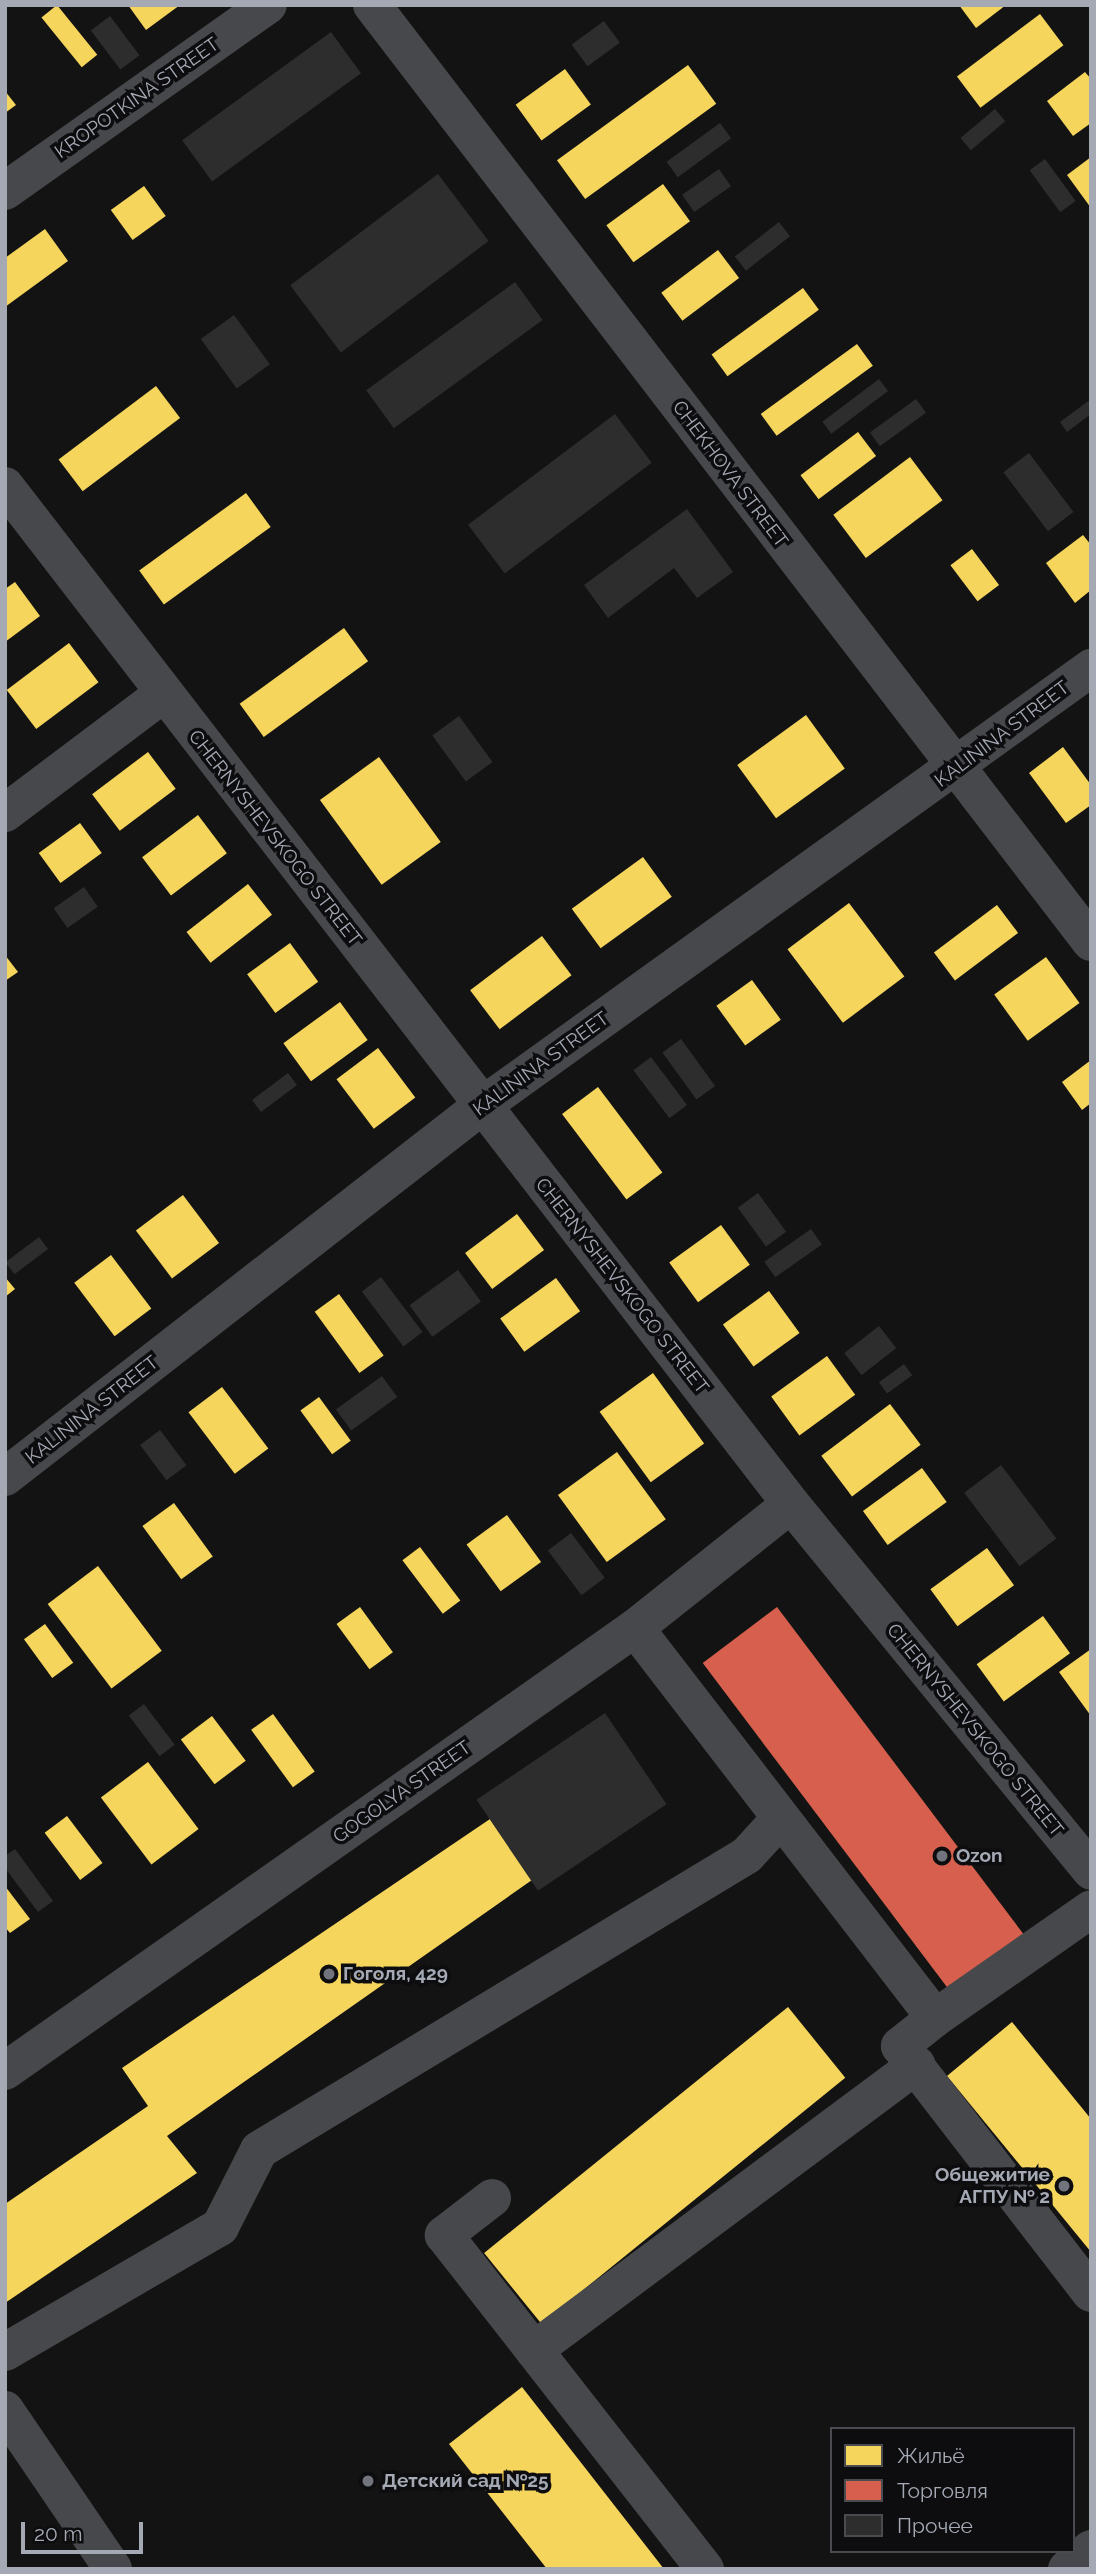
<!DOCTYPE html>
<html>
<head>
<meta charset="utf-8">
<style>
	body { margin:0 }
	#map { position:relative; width:1096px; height:2574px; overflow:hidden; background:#131313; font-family:Raleway,sans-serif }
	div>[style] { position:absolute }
	.homes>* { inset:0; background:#f6d55c; transform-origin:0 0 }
	.shops>* { inset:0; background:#d6604d; transform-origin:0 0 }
	.building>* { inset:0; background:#2d2d2e; transform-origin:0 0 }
	.minor>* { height:38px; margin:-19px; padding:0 19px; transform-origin:19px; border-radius:19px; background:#47484b }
	.dots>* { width:19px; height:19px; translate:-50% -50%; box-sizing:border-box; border:4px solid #0d0d0f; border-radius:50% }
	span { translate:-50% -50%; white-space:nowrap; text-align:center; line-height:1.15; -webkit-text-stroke:7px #0d0d0f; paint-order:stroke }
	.street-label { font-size:19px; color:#a4a9b4 }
	.poi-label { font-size:19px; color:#a4a9b4; font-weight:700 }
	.left { translate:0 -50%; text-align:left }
	.right { translate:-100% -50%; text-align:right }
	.frame { position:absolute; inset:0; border:7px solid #a4a9b4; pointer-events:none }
	.legend { position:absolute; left:830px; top:2427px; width:245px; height:126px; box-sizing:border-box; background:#0d0d0f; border:2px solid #494b51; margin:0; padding:9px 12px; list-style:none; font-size:21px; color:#a4a9b4 }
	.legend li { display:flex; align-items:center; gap:14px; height:35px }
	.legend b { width:35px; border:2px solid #494b51 }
	.scale { position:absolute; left:21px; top:2522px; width:122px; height:32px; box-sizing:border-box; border:4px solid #a4a9b4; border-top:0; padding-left:9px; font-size:21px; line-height:24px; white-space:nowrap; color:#a4a9b4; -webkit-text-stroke:5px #0d0d0f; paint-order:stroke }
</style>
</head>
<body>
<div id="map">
	<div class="homes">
		<div style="left:57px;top:5px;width:64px;height:20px;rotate:51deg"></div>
		<div style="clip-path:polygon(128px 5px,180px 5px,146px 30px)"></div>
		<div style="clip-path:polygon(959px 5px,1006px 5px,976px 28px)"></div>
		<div style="left:1040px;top:14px;width:39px;height:104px;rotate:53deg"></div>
		<div style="left:688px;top:65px;width:48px;height:162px;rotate:54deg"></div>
		<div style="left:565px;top:69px;width:44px;height:61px;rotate:54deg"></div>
		<div style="clip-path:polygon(1085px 72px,1091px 79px,1091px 123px,1073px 136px,1047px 101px)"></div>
		<div style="clip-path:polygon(5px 91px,16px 105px,5px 113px)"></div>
		<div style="clip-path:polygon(1091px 157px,1091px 208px,1067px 175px)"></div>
		<div style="left:663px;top:184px;width:46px;height:70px;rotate:54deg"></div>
		<div style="left:144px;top:186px;width:37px;height:41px;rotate:54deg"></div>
		<div style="clip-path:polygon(45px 229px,68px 261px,5px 307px,5px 258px)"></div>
		<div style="left:718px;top:250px;width:35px;height:71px;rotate:53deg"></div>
		<div style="left:803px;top:288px;width:27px;height:113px;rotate:54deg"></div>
		<div style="left:857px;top:344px;width:27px;height:119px;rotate:54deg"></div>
		<div style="left:156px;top:386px;width:40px;height:122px;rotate:53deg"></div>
		<div style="left:858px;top:432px;width:30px;height:72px;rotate:53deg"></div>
		<div style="left:910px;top:457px;width:54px;height:96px;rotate:53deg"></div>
		<div style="left:246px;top:493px;width:42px;height:132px;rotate:54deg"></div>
		<div style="clip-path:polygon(1083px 535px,1091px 545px,1091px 590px,1075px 603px,1046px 563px)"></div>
		<div style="left:972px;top:549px;width:45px;height:27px;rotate:53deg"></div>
		<div style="clip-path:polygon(15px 582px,40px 616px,5px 642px,5px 589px)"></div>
		<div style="left:344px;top:628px;width:41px;height:129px;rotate:54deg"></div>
		<div style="left:69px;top:643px;width:49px;height:78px;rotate:53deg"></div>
		<div style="left:806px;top:715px;width:66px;height:85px;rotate:54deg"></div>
		<div style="clip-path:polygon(1063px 747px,1091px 785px,1091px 805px,1066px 823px,1029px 773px)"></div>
		<div style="left:148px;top:752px;width:46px;height:70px;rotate:53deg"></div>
		<div style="left:379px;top:757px;width:105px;height:73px;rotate:54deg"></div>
		<div style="left:198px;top:815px;width:48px;height:70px;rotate:53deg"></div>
		<div style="left:80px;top:823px;width:37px;height:51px;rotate:54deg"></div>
		<div style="left:643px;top:857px;width:49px;height:88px;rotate:54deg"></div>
		<div style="left:248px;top:884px;width:39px;height:78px;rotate:52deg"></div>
		<div style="left:849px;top:903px;width:92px;height:77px;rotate:53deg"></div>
		<div style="left:997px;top:905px;width:35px;height:79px;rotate:53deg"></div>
		<div style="left:542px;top:936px;width:49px;height:90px;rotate:53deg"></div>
		<div style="left:290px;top:943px;width:48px;height:53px;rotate:54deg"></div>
		<div style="clip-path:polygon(5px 955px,18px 972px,5px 981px)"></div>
		<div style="left:1046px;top:957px;width:57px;height:64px;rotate:54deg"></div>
		<div style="left:752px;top:980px;width:49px;height:44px;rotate:54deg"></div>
		<div style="left:340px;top:1002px;width:47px;height:70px;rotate:54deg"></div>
		<div style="left:378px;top:1048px;width:62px;height:52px;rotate:53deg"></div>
		<div style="clip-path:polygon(1091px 1060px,1091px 1103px,1082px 1110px,1062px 1082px)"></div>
		<div style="left:598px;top:1087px;width:107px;height:45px;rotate:53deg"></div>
		<div style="left:183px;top:1195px;width:60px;height:59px;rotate:53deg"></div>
		<div style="left:517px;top:1214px;width:45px;height:65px;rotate:53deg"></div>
		<div style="left:721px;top:1225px;width:49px;height:64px;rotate:54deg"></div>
		<div style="left:111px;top:1255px;width:67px;height:46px;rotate:53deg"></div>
		<div style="clip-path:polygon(5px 1277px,15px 1289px,5px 1297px)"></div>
		<div style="left:556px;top:1278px;width:41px;height:69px;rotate:54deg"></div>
		<div style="left:769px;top:1291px;width:52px;height:57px;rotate:54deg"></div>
		<div style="left:339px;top:1294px;width:76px;height:30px;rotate:54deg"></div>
		<div style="left:827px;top:1356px;width:48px;height:69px;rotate:54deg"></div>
		<div style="left:653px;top:1373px;width:87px;height:66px;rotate:54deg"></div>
		<div style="left:222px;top:1387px;width:77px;height:42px;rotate:53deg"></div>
		<div style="left:319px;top:1397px;width:54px;height:23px;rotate:54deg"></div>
		<div style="left:890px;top:1404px;width:51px;height:86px;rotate:53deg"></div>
		<div style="left:617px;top:1452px;width:83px;height:73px;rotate:54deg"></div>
		<div style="left:922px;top:1468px;width:42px;height:73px;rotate:54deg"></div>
		<div style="left:174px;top:1503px;width:66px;height:39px;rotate:54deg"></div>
		<div style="left:507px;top:1515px;width:58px;height:50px;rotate:54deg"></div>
		<div style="left:420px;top:1547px;width:67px;height:22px;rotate:53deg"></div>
		<div style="left:987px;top:1548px;width:46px;height:70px;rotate:54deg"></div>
		<div style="left:98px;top:1566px;width:106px;height:63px;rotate:53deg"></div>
		<div style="left:360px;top:1607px;width:56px;height:29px;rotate:54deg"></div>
		<div style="left:1043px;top:1616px;width:46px;height:82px;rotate:54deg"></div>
		<div style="left:45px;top:1624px;width:48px;height:26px;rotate:54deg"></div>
		<div style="clip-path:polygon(1091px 1649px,1091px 1716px,1059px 1672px)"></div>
		<div style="left:273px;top:1714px;width:71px;height:27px;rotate:54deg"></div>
		<div style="left:212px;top:1716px;width:56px;height:39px;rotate:53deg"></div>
		<div style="left:148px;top:1762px;width:84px;height:59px;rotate:53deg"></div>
		<div style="left:67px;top:1816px;width:59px;height:28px;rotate:53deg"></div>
		<div style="clip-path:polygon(490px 1819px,532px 1880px,167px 2136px,197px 2173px,5px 2303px,5px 2204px,148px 2106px,122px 2068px)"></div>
		<div style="clip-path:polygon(5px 1886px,30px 1919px,10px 1933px,5px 1927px)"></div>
		<div style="left:788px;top:2007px;width:91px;height:391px;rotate:51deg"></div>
		<div style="clip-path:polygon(1012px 2022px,1091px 2119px,1091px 2252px,947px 2076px)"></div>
		<div style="clip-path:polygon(522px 2387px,664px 2569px,547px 2569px,449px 2444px)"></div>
	</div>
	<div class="shops">
		<div style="left:777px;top:1607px;width:417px;height:93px;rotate:53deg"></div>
	</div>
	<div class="building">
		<div style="left:110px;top:16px;width:49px;height:24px;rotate:53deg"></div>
		<div style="left:604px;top:21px;width:27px;height:40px;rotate:54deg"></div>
		<div style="left:331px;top:32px;width:51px;height:184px;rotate:54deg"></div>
		<div style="left:995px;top:109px;width:16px;height:45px;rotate:50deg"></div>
		<div style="left:720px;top:123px;width:19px;height:66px;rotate:54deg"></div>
		<div style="left:1045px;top:159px;width:52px;height:19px;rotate:54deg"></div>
		<div style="left:719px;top:169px;width:21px;height:45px;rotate:55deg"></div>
		<div style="left:438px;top:174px;width:84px;height:185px;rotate:53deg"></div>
		<div style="left:779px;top:222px;width:18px;height:56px;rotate:52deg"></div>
		<div style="left:515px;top:282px;width:47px;height:184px;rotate:54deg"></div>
		<div style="left:234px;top:315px;width:61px;height:41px;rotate:54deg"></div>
		<div style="left:879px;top:379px;width:15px;height:71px;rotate:53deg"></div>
		<div style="left:916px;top:399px;width:17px;height:57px;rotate:54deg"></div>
		<div style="clip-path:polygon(1091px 399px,1091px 414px,1067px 432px,1060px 422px)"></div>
		<div style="left:615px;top:414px;width:61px;height:184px;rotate:53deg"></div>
		<div style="left:1029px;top:453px;width:74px;height:32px;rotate:53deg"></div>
		<div style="clip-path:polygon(687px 509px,733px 572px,697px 598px,674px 568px,608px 618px,584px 585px)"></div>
		<div style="left:459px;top:716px;width:57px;height:33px;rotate:54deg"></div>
		<div style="left:84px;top:887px;width:24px;height:37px;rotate:55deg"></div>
		<div style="left:681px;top:1039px;width:58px;height:23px;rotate:54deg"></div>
		<div style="left:651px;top:1057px;width:60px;height:22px;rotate:53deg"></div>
		<div style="left:288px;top:1073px;width:15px;height:45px;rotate:53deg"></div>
		<div style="left:758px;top:1193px;width:48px;height:25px;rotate:54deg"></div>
		<div style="left:811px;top:1229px;width:19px;height:57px;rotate:55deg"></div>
		<div style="left:39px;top:1237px;width:15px;height:42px;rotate:53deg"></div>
		<div style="left:458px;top:1270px;width:39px;height:60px;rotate:54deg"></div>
		<div style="left:381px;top:1277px;width:69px;height:24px;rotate:53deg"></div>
		<div style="left:879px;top:1326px;width:28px;height:44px;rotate:52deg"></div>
		<div style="left:904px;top:1364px;width:14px;height:31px;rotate:54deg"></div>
		<div style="left:382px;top:1376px;width:26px;height:57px;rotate:54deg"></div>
		<div style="left:160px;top:1430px;width:44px;height:25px;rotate:53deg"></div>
		<div style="left:1001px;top:1465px;width:92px;height:46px;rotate:53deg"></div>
		<div style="left:571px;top:1533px;width:56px;height:29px;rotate:53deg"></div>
		<div style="left:144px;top:1704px;width:51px;height:19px;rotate:53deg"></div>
		<div style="left:605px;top:1713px;width:110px;height:155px;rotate:56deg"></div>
		<div style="clip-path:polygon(15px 1849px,53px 1901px,38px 1912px,5px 1868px,5px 1856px)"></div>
	</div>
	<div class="minor">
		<div style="left:372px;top:5px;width:1181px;rotate:52.5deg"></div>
		<div style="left:5px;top:191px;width:322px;rotate:-35.3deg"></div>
		<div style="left:5px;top:486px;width:1286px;rotate:52.33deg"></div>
		<div style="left:791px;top:1504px;width:474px;rotate:50.7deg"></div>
		<div style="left:5px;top:813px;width:198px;rotate:-37deg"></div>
		<div style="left:5px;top:1477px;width:606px;rotate:-37.89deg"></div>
		<div style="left:483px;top:1105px;width:749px;rotate:-35.71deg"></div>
		<div style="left:635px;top:1628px;width:492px;rotate:52.4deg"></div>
		<div style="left:935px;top:2018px;width:190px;rotate:-34.9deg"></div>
		<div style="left:935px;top:2018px;width:45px;rotate:141.3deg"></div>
		<div style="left:900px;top:2046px;width:312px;rotate:52.3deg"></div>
		<div style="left:5px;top:2071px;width:770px;rotate:-35.11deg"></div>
		<div style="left:635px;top:1628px;width:199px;rotate:-38.5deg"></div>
		<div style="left:492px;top:2198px;width:61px;rotate:142.4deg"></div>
		<div style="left:444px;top:2235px;width:146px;rotate:52deg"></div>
		<div style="left:5px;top:2352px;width:249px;rotate:-30.2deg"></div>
		<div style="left:220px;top:2227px;width:86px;rotate:-63.1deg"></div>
		<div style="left:259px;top:2150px;width:570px;rotate:-31.15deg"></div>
		<div style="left:747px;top:1855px;width:49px;rotate:-47.5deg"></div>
		<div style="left:5px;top:2410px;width:192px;rotate:55.8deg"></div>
		<div style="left:705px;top:2569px;width:278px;rotate:-128deg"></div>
		<div style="left:534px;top:2350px;width:477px;rotate:-36.7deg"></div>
		<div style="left:1067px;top:2569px;width:31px;rotate:-40deg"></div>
	</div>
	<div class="dots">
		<div style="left:942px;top:1856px;background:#71747c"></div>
		<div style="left:329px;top:1974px;background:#71747c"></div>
		<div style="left:1064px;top:2186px;background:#71747c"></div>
		<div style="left:368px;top:2481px;background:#71747c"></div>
	</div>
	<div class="street-label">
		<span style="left:137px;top:98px;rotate:-35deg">KROPOTKINA STREET</span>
		<span style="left:730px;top:474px;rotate:53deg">CHEKHOVA STREET</span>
		<span style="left:1002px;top:734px;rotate:-37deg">KALININA STREET</span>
		<span style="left:275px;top:838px;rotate:52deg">CHERNYSHEVSKOGO STREET</span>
		<span style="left:541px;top:1064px;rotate:-36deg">KALININA STREET</span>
		<span style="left:622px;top:1286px;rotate:52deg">CHERNYSHEVSKOGO STREET</span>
		<span style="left:92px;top:1410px;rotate:-38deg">KALININA STREET</span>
		<span style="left:975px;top:1730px;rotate:51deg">CHERNYSHEVSKOGO STREET</span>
		<span style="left:402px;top:1792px;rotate:-35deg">GOGOLYA STREET</span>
	</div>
	<div class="poi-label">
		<span class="left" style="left:956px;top:1856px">Ozon</span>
		<span class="left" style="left:343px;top:1974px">Гоголя, 429</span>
		<span class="right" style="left:1050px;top:2186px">Общежитие<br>АГПУ № 2</span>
		<span class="left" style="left:382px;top:2481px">Детский сад №25</span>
	</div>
	<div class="frame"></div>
	<ul class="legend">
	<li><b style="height:19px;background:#f6d55c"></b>Жильё</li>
	<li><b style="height:19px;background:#d6604d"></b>Торговля</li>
	<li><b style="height:19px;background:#2d2d2e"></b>Прочее</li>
	</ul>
	<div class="scale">20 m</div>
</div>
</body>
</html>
